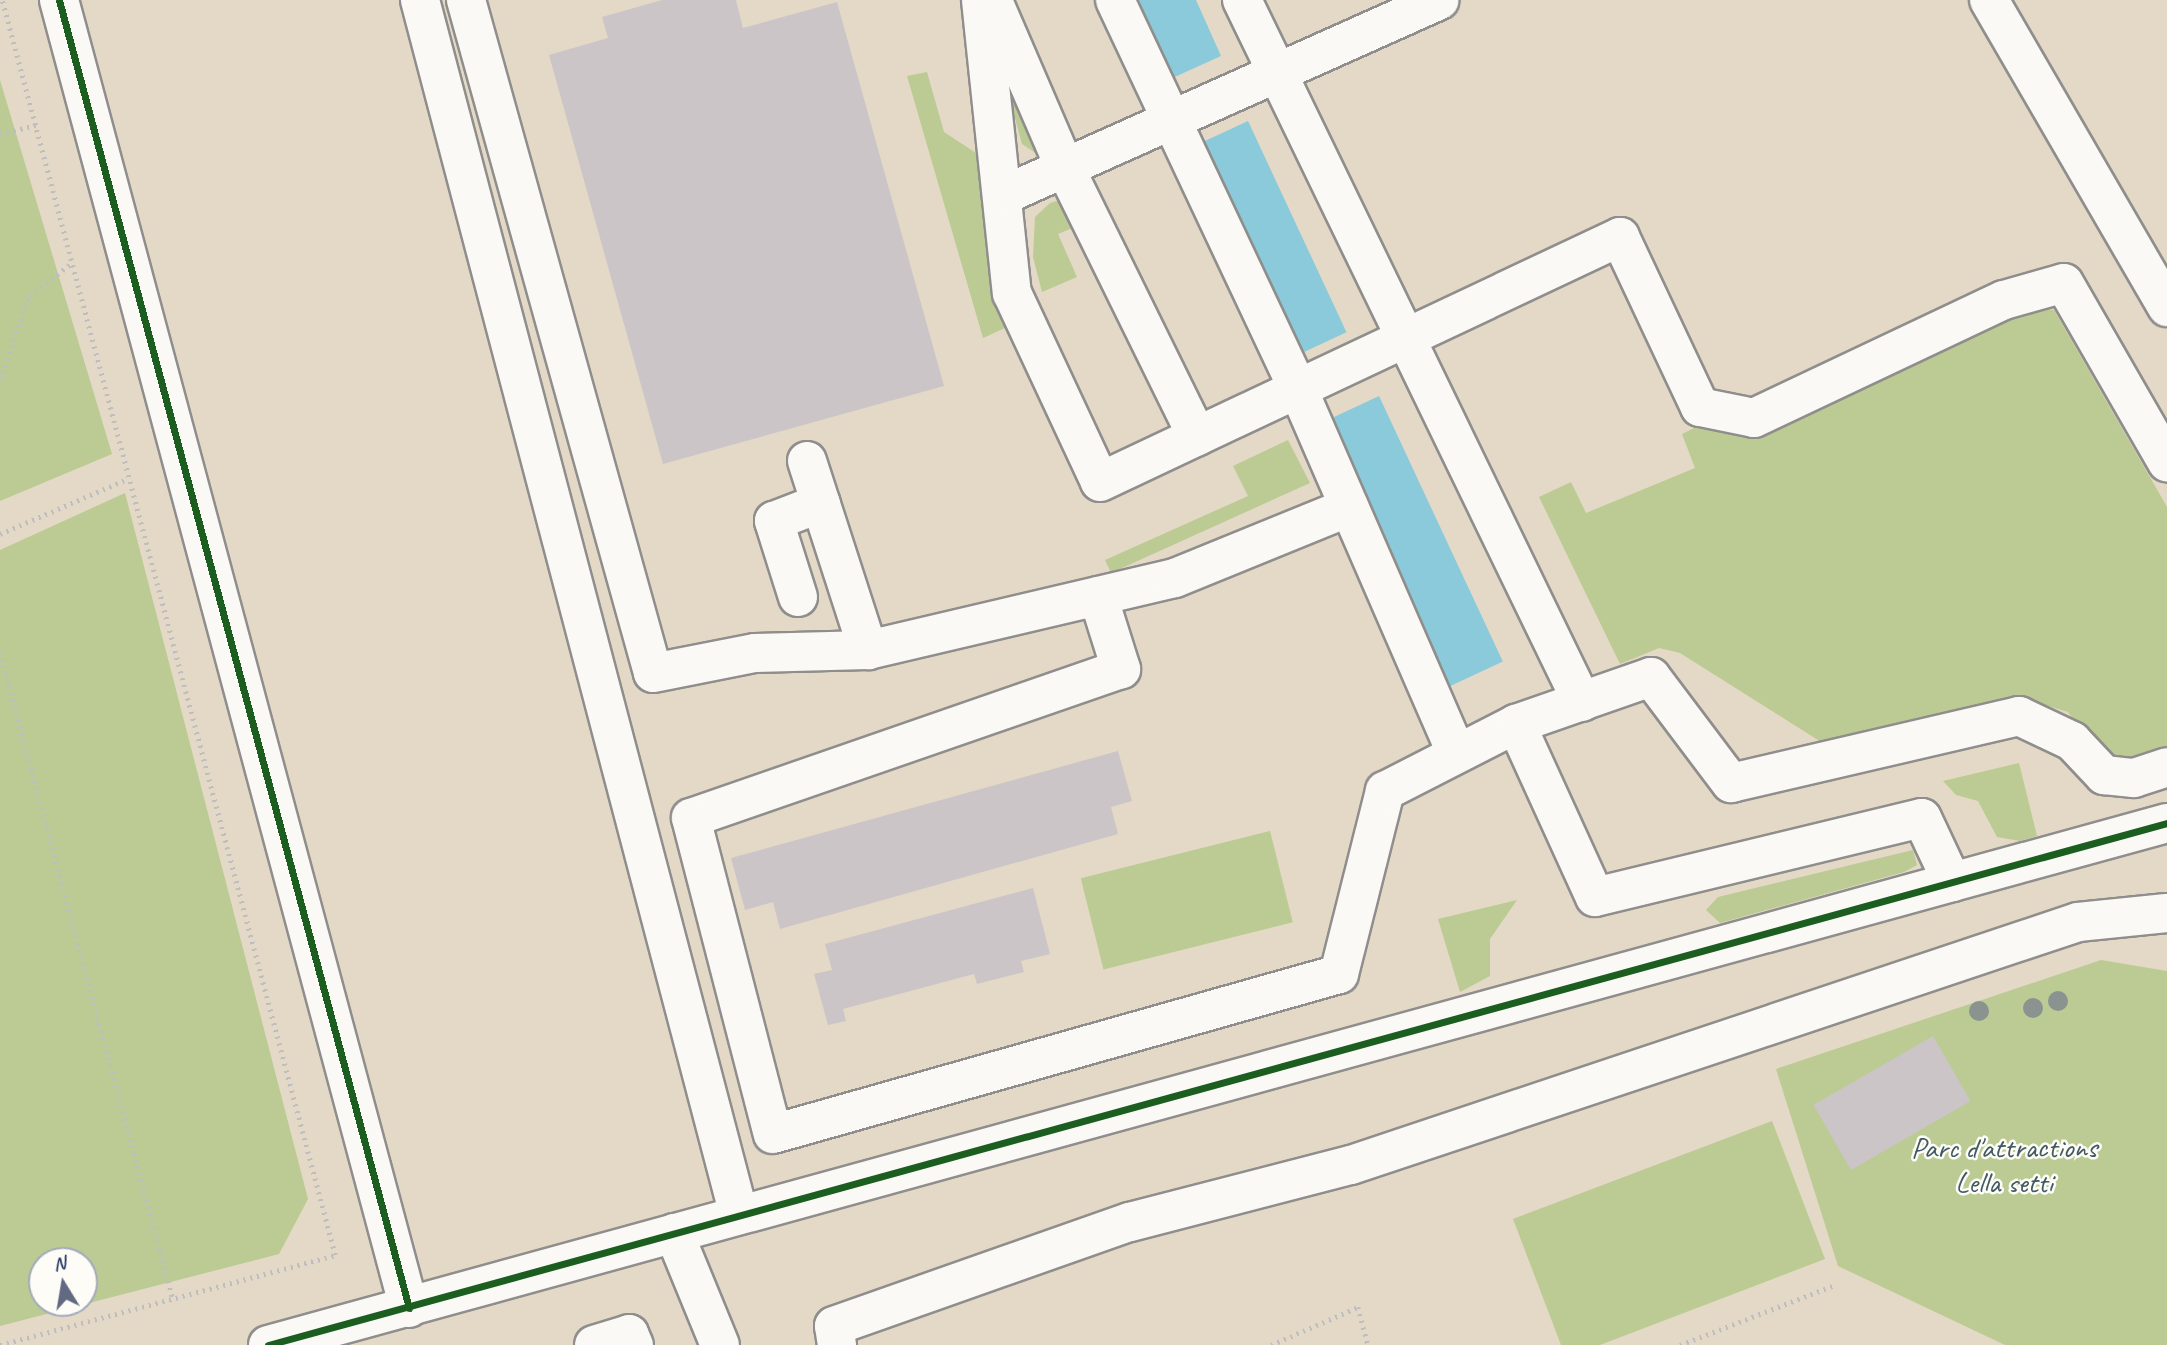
<!DOCTYPE html>
<html>
<head>
<meta charset="utf-8">
<style>
	body { margin:0 }
	#map { position:relative; width:2167px; height:1345px; overflow:hidden; background:#e3d9c6; font-family:Caveat,sans-serif }
	div>[style] { position:absolute }
	.green>* { inset:0; background:#bbcb93; transform-origin:0 0 }
	.water>* { inset:0; background:#8acada; transform-origin:0 0 }
	.building>* { inset:0; background:#ccc5c8; transform-origin:0 0 }
	.path>* { height:4.5px; margin-top:-2.25px; transform-origin:0; background:repeating-linear-gradient(90deg,#bebebf 0 2px,transparent 0 7px) }
	.roads { filter:drop-shadow(2px 0 #8f8e8c) drop-shadow(-2px 0 #8f8e8c) drop-shadow(0 2px #8f8e8c) drop-shadow(0 -2px #8f8e8c) }
	.minor>* { height:38px; margin:-19px; padding:0 19px; transform-origin:19px; border-radius:19px; background:#fbf9f6 }
	.cycleway>* { height:7px; margin:-3.5px; padding:0 3.5px; transform-origin:3.5px; border-radius:3.5px; background:#1b5e20 }
	.trees>* { width:20px; height:20px; margin:-10px; border-radius:50%; background:#8a938f }
	span { translate:-50% -50%; white-space:nowrap; text-align:center; line-height:1.15; -webkit-text-stroke:5px #fdfcf7; paint-order:stroke }
	.park-label { font-size:30px; color:#415a62 }
	.north { position:absolute; left:28px; top:1247px; width:70px; height:70px; box-sizing:border-box; background:#fdfcf7; border:2px solid #a3aaba; border-radius:50%; rotate:349deg; font-size:19px; font-weight:700; line-height:28px; text-align:center; color:#1b2f5e }
	.north::after { content:''; display:block; margin:auto; width:24px; height:32px; background:#616a82; clip-path:polygon(50% 0,100% 100%,50% 72%,0 100%) }
</style>
</head>
<body>
<div id="map">
	<div class="green">
		<div style="clip-path:polygon(995px 43px,1040px 156px,1022px 144px)"></div>
		<div style="clip-path:polygon(927px 72px,944px 132px,979px 155px,1016px 323px,983px 338px,907px 76px)"></div>
		<div style="clip-path:polygon(0 80px,112px 454px,0 501px)"></div>
		<div style="clip-path:polygon(1073px 196px,1084px 223px,1058px 234px,1077px 277px,1042px 292px,1033px 257px,1035px 217px,1050px 203px)"></div>
		<div style="clip-path:polygon(2037px 308px,2054px 310px,2167px 507px,2167px 757px,2127px 768px,2086px 737px,2068px 712px,2022px 698px,1829px 747px,1680px 653px,1659px 648px,1620px 664px,1539px 497px,1571px 482px,1586px 513px,1695px 468px,1682px 434px,1712px 419px)"></div>
		<div style="clip-path:polygon(1288px 440px,1310px 483px,1111px 573px,1105px 560px,1248px 496px,1233px 466px)"></div>
		<div style="clip-path:polygon(evenodd,125px 493px,308px 1199px,279px 1254px,0 1326px,0 550px,125px 493px,42px 1261px,84px 1261px,84px 1303px,42px 1303px,42px 1261px)"></div>
		<div style="clip-path:polygon(2019px 763px,2037px 836px,2020px 841px,1997px 837px,1978px 801px,1956px 795px,1943px 781px)"></div>
		<div style="left:1270px;top:831px;width:94px;height:195px;rotate:76deg"></div>
		<div style="clip-path:polygon(1913px 850px,1917px 865px,1904px 872px,1720px 923px,1706px 910px,1718px 897px)"></div>
		<div style="clip-path:polygon(1517px 900px,1490px 939px,1490px 976px,1460px 992px,1438px 919px)"></div>
		<div style="clip-path:polygon(2101px 960px,2167px 971px,2167px 1345px,2005px 1345px,1838px 1266px,1776px 1069px)"></div>
		<div style="clip-path:polygon(1772px 1121px,1825px 1259px,1600px 1345px,1561px 1345px,1513px 1219px)"></div>
	</div>
	<div class="water">
		<div style="clip-path:polygon(1133px 0,1196px 0,1221px 56px,1168px 80px)"></div>
		<div style="left:1248px;top:121px;width:233px;height:57px;rotate:65deg"></div>
		<div style="left:1379px;top:396px;width:293px;height:59px;rotate:65deg"></div>
	</div>
	<div class="building">
		<div style="clip-path:polygon(662px 0,736px 0,743px 28px,837px 2px,944px 386px,663px 464px,549px 55px,608px 38px,602px 17px)"></div>
		<div style="clip-path:polygon(1118px 751px,1132px 801px,1111px 807px,1118px 834px,780px 929px,773px 902px,745px 910px,731px 858px)"></div>
		<div style="clip-path:polygon(1033px 888px,1050px 954px,1021px 961px,1024px 972px,977px 984px,974px 974px,843px 1009px,846px 1021px,828px 1025px,814px 974px,832px 970px,825px 944px)"></div>
		<div style="left:1933px;top:1036px;width:75px;height:138px;rotate:60deg"></div>
	</div>
	<div class="path">
		<div style="left:0;top:134px;width:37px;rotate:-14deg"></div>
		<div style="left:0;top:380px;width:89px;rotate:-71deg"></div>
		<div style="left:29px;top:296px;width:54px;rotate:-37.5deg"></div>
		<div style="left:0;top:534px;width:138px;rotate:-23.4deg"></div>
		<div style="left:0;top:652px;width:670px;rotate:75.03deg"></div>
		<div style="left:0;top:1345px;width:347px;rotate:-15deg"></div>
		<div style="left:335px;top:1255px;width:1298px;rotate:-104.86deg"></div>
		<div style="left:1271px;top:1345px;width:95px;rotate:-23.6deg"></div>
		<div style="left:1358px;top:1307px;width:39px;rotate:75deg"></div>
		<div style="left:1680px;top:1345px;width:168px;rotate:-21.2deg"></div>
	</div>
	<div class="roads">
		<div class="minor">
			<div style="left:59px;top:0;width:1354px;rotate:75.02deg"></div>
			<div style="left:420px;top:0;width:1256px;rotate:75.29deg"></div>
			<div style="left:466px;top:0;width:698px;rotate:74.47deg"></div>
			<div style="left:653px;top:673px;width:104px;rotate:-11.1deg"></div>
			<div style="left:755px;top:653px;width:113px;rotate:-1.5deg"></div>
			<div style="left:868px;top:650px;width:315px;rotate:-13.2deg"></div>
			<div style="left:1175px;top:578px;width:188px;rotate:-22.2deg"></div>
			<div style="left:981px;top:0;width:295px;rotate:84deg"></div>
			<div style="left:1012px;top:293px;width:208px;rotate:65deg"></div>
			<div style="left:1100px;top:482px;width:575px;rotate:-25.23deg"></div>
			<div style="left:1620px;top:237px;width:188px;rotate:64.8deg"></div>
			<div style="left:1700px;top:407px;width:55px;rotate:11.5deg"></div>
			<div style="left:1754px;top:418px;width:276px;rotate:-25.3deg"></div>
			<div style="left:2004px;top:300px;width:62px;rotate:-15.8deg"></div>
			<div style="left:2064px;top:283px;width:207px;rotate:60.1deg"></div>
			<div style="left:1115px;top:0;width:430px;rotate:64.8deg"></div>
			<div style="left:1298px;top:389px;width:397px;rotate:66.5deg"></div>
			<div style="left:1242px;top:0;width:780px;rotate:64.16deg"></div>
			<div style="left:1989px;top:0;width:355px;rotate:59.9deg"></div>
			<div style="left:993px;top:1px;width:182px;rotate:66.7deg"></div>
			<div style="left:1065px;top:168px;width:299px;rotate:63.8deg"></div>
			<div style="left:1004px;top:195px;width:477px;rotate:-24.1deg"></div>
			<div style="left:807px;top:461px;width:199px;rotate:72.1deg"></div>
			<div style="left:1098px;top:596px;width:77px;rotate:72.5deg"></div>
			<div style="left:1121px;top:669px;width:455px;rotate:160.9deg"></div>
			<div style="left:691px;top:818px;width:326px;rotate:75.5deg"></div>
			<div style="left:773px;top:1134px;width:588px;rotate:-15.78deg"></div>
			<div style="left:1339px;top:974px;width:189px;rotate:-75.9deg"></div>
			<div style="left:1385px;top:791px;width:147px;rotate:-27.1deg"></div>
			<div style="left:1516px;top:724px;width:143px;rotate:-19.2deg"></div>
			<div style="left:1651px;top:677px;width:133px;rotate:53deg"></div>
			<div style="left:1731px;top:783px;width:296px;rotate:-13.1deg"></div>
			<div style="left:2019px;top:716px;width:59px;rotate:25.3deg"></div>
			<div style="left:2072px;top:741px;width:47px;rotate:46.7deg"></div>
			<div style="left:2104px;top:775px;width:30px;rotate:6deg"></div>
			<div style="left:2134px;top:778px;width:35px;rotate:-18deg"></div>
			<div style="left:798px;top:597px;width:80px;rotate:-107.5deg"></div>
			<div style="left:774px;top:521px;width:50px;rotate:-21deg"></div>
			<div style="left:1516px;top:724px;width:190px;rotate:65.5deg"></div>
			<div style="left:1595px;top:897px;width:336px;rotate:-13.6deg"></div>
			<div style="left:1922px;top:818px;width:71px;rotate:64.9deg"></div>
			<div style="left:674px;top:1233px;width:121px;rotate:67.7deg"></div>
			<div style="left:268px;top:1345px;width:1969px;rotate:-15.37deg"></div>
			<div style="left:594px;top:1345px;width:37px;rotate:-17deg"></div>
			<div style="left:629px;top:1334px;width:12px;rotate:66deg"></div>
			<div style="left:837px;top:1345px;width:19px;rotate:-99deg"></div>
			<div style="left:834px;top:1326px;width:314px;rotate:-19.4deg"></div>
			<div style="left:1130px;top:1222px;width:228px;rotate:-14.5deg"></div>
			<div style="left:1351px;top:1165px;width:767px;rotate:-18.48deg"></div>
			<div style="left:2078px;top:922px;width:89px;rotate:-5.8deg"></div>
		</div>
	</div>
	<div class="cycleway">
		<div style="left:59px;top:0;width:1354px;rotate:75.02deg"></div>
		<div style="left:268px;top:1345px;width:1969px;rotate:-15.37deg"></div>
	</div>
	<div class="trees">
		<div style="left:2058px;top:1001px"></div>
		<div style="left:2033px;top:1008px"></div>
		<div style="left:1979px;top:1011px"></div>
	</div>
	<div class="park-label">
		<span style="left:2004px;top:1164px">Parc d'attractions<br>Lella setti</span>
	</div>
	<div class="north">N</div>
</div>
</body>
</html>
